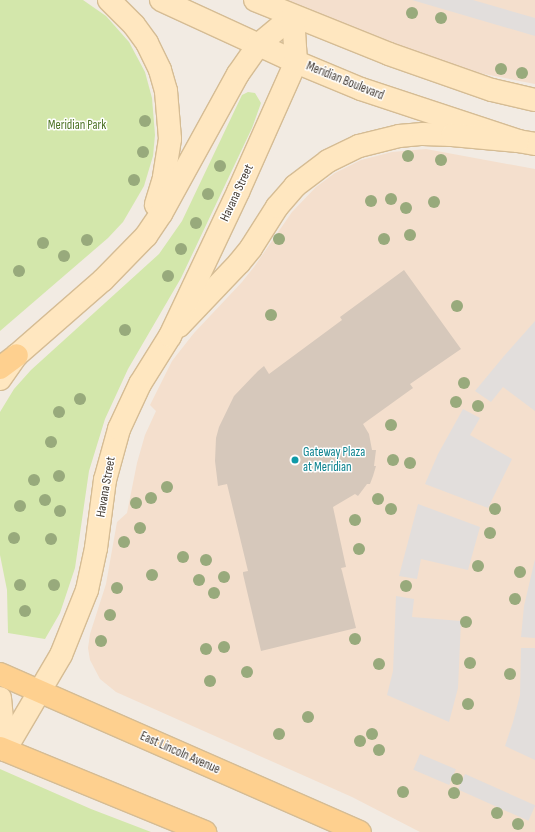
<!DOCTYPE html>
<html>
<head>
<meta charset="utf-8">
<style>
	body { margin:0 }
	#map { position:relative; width:535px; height:832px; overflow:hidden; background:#f2ebe3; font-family:"Sofia Sans Condensed",sans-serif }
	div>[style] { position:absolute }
	.commercial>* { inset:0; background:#f4dfcd }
	.green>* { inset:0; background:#d3e7ab }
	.parking>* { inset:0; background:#e2dedc; transform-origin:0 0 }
	.building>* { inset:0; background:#d6c8bb }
	.roads { filter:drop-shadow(1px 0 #d5bc94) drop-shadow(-1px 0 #d5bc94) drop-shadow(0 1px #d5bc94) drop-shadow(0 -1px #d5bc94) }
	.secondary>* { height:22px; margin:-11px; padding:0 11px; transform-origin:11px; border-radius:11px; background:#ffe7c0 }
	.primary>* { height:22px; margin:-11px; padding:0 11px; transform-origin:11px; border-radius:11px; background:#fed08f }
	.trees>* { width:12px; height:12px; margin:-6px; border-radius:50%; background:#98aa7c }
	.dots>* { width:11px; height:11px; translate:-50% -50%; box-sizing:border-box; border:2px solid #fff; border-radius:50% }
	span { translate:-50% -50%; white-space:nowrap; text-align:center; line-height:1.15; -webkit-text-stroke:3px #fff; paint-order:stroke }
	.street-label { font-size:13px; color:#433b33 }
	.park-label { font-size:13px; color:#4e7427 }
	.culture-label { font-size:13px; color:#0d838f }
	.left { translate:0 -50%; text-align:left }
</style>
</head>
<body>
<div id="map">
	<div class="commercial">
		<div style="clip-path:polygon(283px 0,535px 0,535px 84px,479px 73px,418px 56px)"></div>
		<div style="clip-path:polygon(426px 149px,535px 169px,535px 832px,420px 832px,352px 797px,116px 692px,100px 679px,90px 660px,88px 648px,90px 634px,106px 584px,117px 522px,127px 513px,137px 463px,145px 435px,156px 411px,150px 405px,172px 361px,194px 333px,242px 282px,254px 267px,292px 212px,316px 187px,335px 173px,361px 160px,392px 152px)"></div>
	</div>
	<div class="green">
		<div style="clip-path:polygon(0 0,83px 0,106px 16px,129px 42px,145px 72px,152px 98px,155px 135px,153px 156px,144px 186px,123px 222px,108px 238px,0 331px)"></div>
		<div style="clip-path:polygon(248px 92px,255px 93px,261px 103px,252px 128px,181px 278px,128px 369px,105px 419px,89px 471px,75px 568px,60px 613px,45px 639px,8px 633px,7px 590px,0 555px,0 412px,14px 389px,31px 370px,159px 254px,182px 221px,242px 95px)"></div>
		<div style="clip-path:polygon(0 769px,91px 809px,151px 832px,0 832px)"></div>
	</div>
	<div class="parking">
		<div style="clip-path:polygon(412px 0,473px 0,535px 18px,535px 36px)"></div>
		<div style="clip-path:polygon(535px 321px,535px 411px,503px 387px,491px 402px,475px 391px,504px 356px)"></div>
		<div style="clip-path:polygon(463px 409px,480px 418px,470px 435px,512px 459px,488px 508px,425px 484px,438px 454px)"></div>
		<div style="clip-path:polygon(418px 504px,480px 527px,468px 570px,421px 559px,417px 579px,399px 576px)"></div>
		<div style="clip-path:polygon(535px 559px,535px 638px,521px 637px,524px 606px)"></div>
		<div style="clip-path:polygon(396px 596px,414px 599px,412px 617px,461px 621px,458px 688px,449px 722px,387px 695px,393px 671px)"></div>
		<div style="clip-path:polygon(521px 648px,535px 648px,535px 760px,505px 746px,513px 722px,520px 695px)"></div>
		<div style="left:420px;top:754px;width:39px;height:17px;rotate:23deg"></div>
		<div style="left:465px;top:774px;width:77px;height:17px;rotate:24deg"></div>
	</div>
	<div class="building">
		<div style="clip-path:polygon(404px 270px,461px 349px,410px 384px,413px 388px,363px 424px,369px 434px,372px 450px,376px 450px,374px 466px,376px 466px,373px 476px,370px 484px,367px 484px,358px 496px,355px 494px,333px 507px,346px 567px,341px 568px,342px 571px,356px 628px,261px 651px,243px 574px,243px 572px,248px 571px,227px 484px,218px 486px,215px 461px,216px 438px,219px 427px,234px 396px,258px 371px,264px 366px,269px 374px,342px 320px,340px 317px)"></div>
	</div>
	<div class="roads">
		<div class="secondary">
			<div style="left:109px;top:0;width:35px;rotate:45deg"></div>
			<div style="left:134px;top:25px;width:22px;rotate:54deg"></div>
			<div style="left:147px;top:43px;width:30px;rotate:64deg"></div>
			<div style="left:160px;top:70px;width:22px;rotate:74deg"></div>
			<div style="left:166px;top:91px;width:48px;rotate:85.2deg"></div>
			<div style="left:170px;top:139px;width:39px;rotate:99deg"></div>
			<div style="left:164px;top:178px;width:28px;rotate:107deg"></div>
			<div style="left:161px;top:0;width:149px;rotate:24.7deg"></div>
			<div style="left:296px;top:62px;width:70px;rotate:22.6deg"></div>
			<div style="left:361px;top:89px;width:165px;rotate:18.3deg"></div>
			<div style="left:518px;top:141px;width:17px;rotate:10deg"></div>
			<div style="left:255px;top:0;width:144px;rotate:21.9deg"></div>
			<div style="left:389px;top:54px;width:109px;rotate:19.3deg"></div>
			<div style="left:492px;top:90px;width:44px;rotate:13.1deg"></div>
			<div style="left:179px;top:326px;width:87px;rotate:-46.4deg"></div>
			<div style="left:239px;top:263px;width:19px;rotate:-51deg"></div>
			<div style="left:251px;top:248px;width:49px;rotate:-57.6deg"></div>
			<div style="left:277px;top:207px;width:28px;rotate:-49deg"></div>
			<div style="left:295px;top:186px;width:41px;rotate:-37.1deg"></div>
			<div style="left:328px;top:161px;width:34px;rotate:-26deg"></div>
			<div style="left:359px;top:146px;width:41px;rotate:-14deg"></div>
			<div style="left:399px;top:136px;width:24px;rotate:-5deg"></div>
			<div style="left:423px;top:134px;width:29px;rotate:2deg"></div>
			<div style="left:452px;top:135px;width:66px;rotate:5.2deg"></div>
			<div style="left:0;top:379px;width:29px;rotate:-55deg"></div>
			<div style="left:17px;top:355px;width:114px;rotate:-41.1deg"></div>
			<div style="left:103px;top:280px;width:62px;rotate:-45.7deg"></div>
			<div style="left:146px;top:236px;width:27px;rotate:-56deg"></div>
			<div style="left:161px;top:214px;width:160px;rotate:-61.2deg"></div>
			<div style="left:238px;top:74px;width:35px;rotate:-55deg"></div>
			<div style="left:258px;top:45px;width:45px;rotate:-39.6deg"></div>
			<div style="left:0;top:698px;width:52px;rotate:84.5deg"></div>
			<div style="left:5px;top:750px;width:110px;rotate:-59.5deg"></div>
			<div style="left:61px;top:655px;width:70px;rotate:-68.2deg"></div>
			<div style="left:87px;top:590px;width:43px;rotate:-77.9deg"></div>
			<div style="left:96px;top:548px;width:69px;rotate:-82.5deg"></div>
			<div style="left:105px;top:480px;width:53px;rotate:-74.6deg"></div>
			<div style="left:119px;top:429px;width:50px;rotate:-65deg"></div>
			<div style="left:140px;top:384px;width:57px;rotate:-58deg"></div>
			<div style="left:170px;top:336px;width:159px;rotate:-64.7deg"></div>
			<div style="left:238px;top:192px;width:142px;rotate:-66deg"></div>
			<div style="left:296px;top:62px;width:46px;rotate:-93.7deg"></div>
		</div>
		<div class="primary">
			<div style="left:0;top:368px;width:21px;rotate:-37deg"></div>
			<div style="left:0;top:674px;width:393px;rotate:23.7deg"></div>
			<div style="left:0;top:748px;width:222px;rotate:22.3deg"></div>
		</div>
	</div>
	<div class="trees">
		<div style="left:412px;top:13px"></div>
		<div style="left:441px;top:18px"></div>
		<div style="left:501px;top:69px"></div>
		<div style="left:522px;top:73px"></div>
		<div style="left:145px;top:121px"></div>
		<div style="left:143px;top:152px"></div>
		<div style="left:408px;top:156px"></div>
		<div style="left:441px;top:160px"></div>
		<div style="left:220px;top:166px"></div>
		<div style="left:134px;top:180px"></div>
		<div style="left:208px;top:194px"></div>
		<div style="left:391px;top:199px"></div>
		<div style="left:371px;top:201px"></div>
		<div style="left:434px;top:202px"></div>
		<div style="left:406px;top:208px"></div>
		<div style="left:196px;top:223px"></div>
		<div style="left:410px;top:235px"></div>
		<div style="left:279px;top:239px"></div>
		<div style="left:384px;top:239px"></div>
		<div style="left:87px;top:240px"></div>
		<div style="left:43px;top:243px"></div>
		<div style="left:181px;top:249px"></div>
		<div style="left:64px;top:256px"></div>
		<div style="left:19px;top:271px"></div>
		<div style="left:168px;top:276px"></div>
		<div style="left:457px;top:306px"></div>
		<div style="left:271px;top:315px"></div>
		<div style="left:125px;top:330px"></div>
		<div style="left:464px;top:383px"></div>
		<div style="left:80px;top:399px"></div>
		<div style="left:456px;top:402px"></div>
		<div style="left:478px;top:406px"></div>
		<div style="left:59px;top:412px"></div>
		<div style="left:391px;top:425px"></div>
		<div style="left:51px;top:442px"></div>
		<div style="left:393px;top:460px"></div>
		<div style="left:410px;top:463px"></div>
		<div style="left:59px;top:476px"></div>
		<div style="left:34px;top:480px"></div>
		<div style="left:167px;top:487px"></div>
		<div style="left:151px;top:498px"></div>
		<div style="left:378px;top:499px"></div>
		<div style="left:45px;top:500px"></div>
		<div style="left:136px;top:503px"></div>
		<div style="left:20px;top:506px"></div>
		<div style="left:391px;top:509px"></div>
		<div style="left:495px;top:509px"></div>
		<div style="left:60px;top:511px"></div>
		<div style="left:355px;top:520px"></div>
		<div style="left:140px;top:528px"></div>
		<div style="left:490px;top:533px"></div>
		<div style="left:14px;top:538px"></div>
		<div style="left:51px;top:539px"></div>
		<div style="left:124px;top:542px"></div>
		<div style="left:359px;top:549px"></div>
		<div style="left:183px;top:557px"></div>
		<div style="left:206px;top:560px"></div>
		<div style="left:478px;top:566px"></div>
		<div style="left:520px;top:572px"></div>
		<div style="left:152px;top:575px"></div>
		<div style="left:224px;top:577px"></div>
		<div style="left:199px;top:580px"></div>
		<div style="left:20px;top:585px"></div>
		<div style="left:54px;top:585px"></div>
		<div style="left:406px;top:586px"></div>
		<div style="left:117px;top:588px"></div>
		<div style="left:214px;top:593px"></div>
		<div style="left:515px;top:599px"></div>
		<div style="left:25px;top:611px"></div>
		<div style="left:110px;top:615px"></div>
		<div style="left:466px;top:622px"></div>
		<div style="left:355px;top:639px"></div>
		<div style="left:101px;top:641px"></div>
		<div style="left:224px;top:647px"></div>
		<div style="left:206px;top:649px"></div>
		<div style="left:470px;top:663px"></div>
		<div style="left:379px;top:664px"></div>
		<div style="left:247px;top:672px"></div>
		<div style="left:510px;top:674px"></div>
		<div style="left:210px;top:681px"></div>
		<div style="left:468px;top:704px"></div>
		<div style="left:308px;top:717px"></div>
		<div style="left:279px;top:734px"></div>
		<div style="left:372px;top:734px"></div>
		<div style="left:360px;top:741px"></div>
		<div style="left:379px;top:750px"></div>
		<div style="left:457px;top:779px"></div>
		<div style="left:403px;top:792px"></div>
		<div style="left:454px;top:793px"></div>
		<div style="left:497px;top:813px"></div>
		<div style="left:518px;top:824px"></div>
	</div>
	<div class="dots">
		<div style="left:295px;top:460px;background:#0f9aa8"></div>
	</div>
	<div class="street-label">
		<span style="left:345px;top:81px;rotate:22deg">Meridian Boulevard</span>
		<span style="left:237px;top:193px;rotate:-65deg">Havana Street</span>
		<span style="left:106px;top:487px;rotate:-80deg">Havana Street</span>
		<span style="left:180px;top:753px;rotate:24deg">East Lincoln Avenue</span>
	</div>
	<div class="park-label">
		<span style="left:77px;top:125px">Meridian Park</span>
	</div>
	<div class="culture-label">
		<span class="left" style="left:303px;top:460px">Gateway Plaza<br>at Meridian</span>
	</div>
</div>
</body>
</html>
